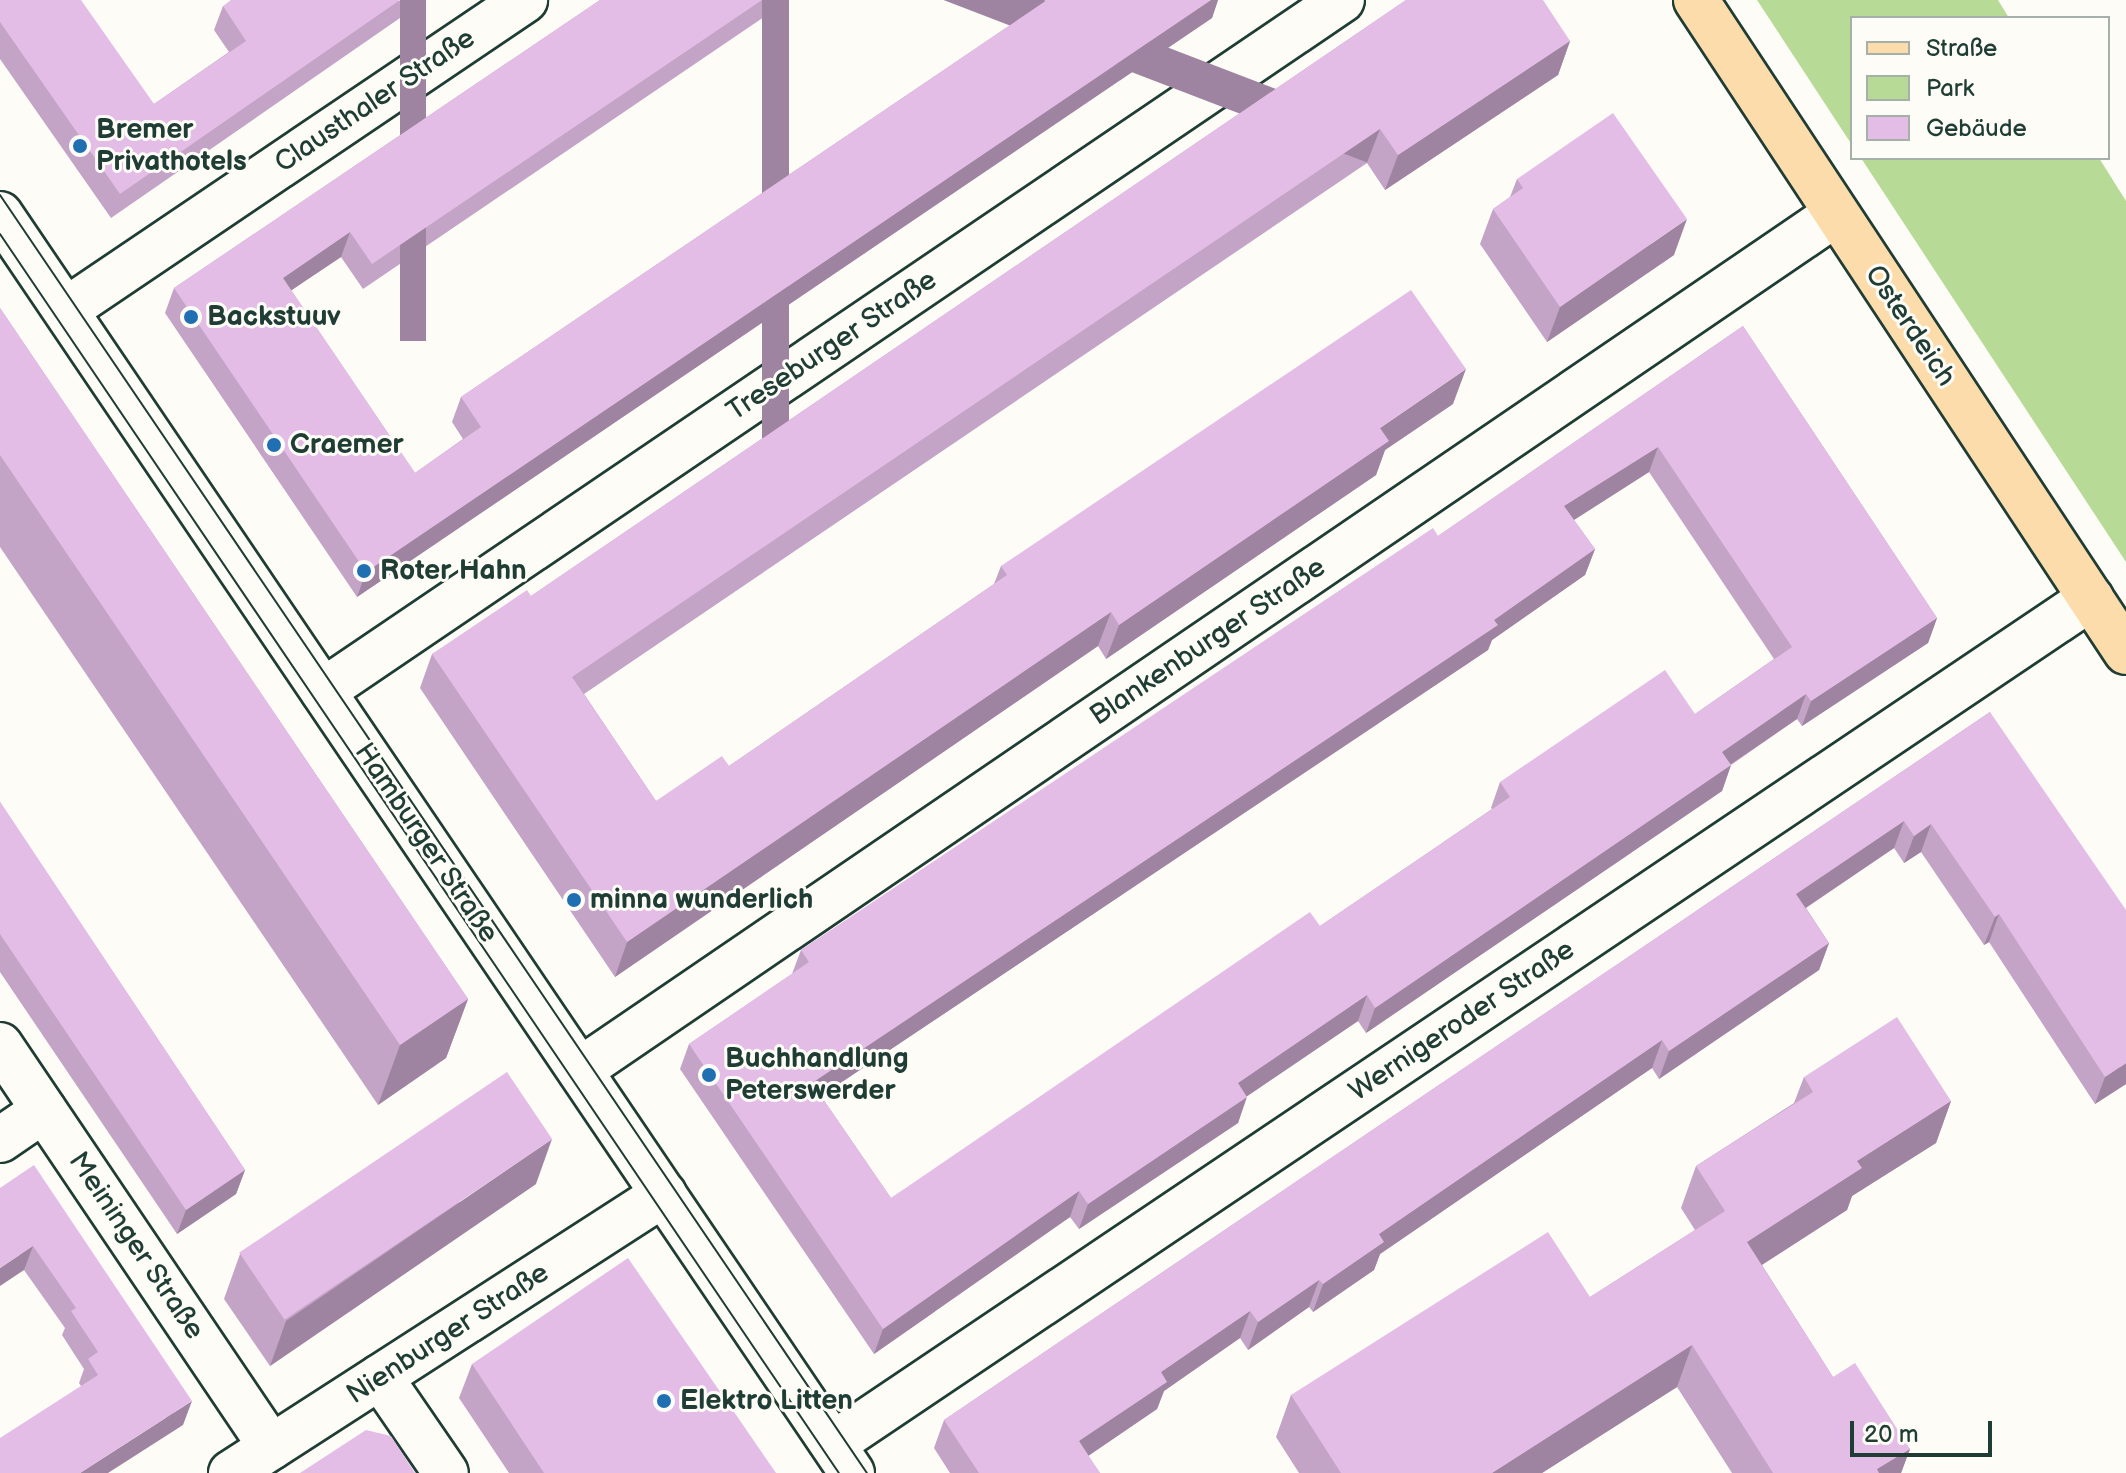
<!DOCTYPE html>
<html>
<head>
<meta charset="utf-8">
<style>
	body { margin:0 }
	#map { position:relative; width:2126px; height:1473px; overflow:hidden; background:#fdfcf7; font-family:"Balsamiq Sans",sans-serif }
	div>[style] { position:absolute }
	.green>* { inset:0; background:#b7db96 }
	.roads { filter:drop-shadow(2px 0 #1f3d34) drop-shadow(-2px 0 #1f3d34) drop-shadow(0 2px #1f3d34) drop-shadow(0 -2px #1f3d34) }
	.minor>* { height:44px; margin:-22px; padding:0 22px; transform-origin:22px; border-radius:22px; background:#fdfcf7 }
	.tertiary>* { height:44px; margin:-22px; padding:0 22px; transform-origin:22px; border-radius:22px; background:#fdfcf7 }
	.primary>* { height:44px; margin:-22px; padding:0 22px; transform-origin:22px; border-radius:22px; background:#fddcac }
	.tram>* { height:2px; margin:-1px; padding:0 1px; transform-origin:1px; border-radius:1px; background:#1f3d34 }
	.wall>* { inset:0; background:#c3a3c6 }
	.shaded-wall>* { inset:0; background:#9f84a1; transform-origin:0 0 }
	.building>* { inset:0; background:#e3bde6; transform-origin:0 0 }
	.dots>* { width:22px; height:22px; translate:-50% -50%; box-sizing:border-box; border:4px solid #fdfcf7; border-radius:50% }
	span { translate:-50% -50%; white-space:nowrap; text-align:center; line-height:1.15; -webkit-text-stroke:6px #fdfcf7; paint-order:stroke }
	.street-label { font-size:28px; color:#1f3d34 }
	.poi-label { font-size:28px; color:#1f3d34; font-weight:700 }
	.left { translate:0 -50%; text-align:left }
	.legend { position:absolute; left:1850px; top:16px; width:260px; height:144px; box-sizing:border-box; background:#fdfcf7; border:2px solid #a4b0a9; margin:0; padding:10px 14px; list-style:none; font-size:24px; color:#1f3d34 }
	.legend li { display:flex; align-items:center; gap:16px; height:40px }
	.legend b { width:40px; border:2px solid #a4b0a9 }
	.scale { position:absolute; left:1850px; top:1421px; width:142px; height:36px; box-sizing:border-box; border:4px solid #1f3d34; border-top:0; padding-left:10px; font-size:24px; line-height:28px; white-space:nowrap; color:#1f3d34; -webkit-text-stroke:6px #fdfcf7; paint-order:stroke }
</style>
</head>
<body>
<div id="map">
	<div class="green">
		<div style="clip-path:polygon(1757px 0,1998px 0,2009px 18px,1852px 18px,1852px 145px)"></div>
		<div style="clip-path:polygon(1861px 158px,2099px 158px,2126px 201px,2126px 562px)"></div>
	</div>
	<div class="roads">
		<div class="minor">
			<div style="left:66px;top:310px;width:554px;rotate:-34.03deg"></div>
			<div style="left:323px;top:691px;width:1231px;rotate:-34.14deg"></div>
			<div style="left:0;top:1045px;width:485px;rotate:56deg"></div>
			<div style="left:580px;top:1070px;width:1520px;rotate:-34.28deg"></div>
			<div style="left:0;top:1140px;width:53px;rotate:-34.3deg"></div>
			<div style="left:380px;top:1377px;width:116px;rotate:55.5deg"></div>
			<div style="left:833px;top:1444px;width:1516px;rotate:-33.92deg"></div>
			<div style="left:231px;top:1473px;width:515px;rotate:-32.8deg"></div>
		</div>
		<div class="tertiary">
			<div style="left:0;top:214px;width:1520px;rotate:55.91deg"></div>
		</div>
		<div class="primary">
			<div style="left:1696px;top:0;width:781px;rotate:56.59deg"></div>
		</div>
	</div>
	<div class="tram">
		<div style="left:0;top:195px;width:1544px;rotate:55.85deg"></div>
		<div style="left:0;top:234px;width:1496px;rotate:55.9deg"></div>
	</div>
	<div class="wall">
		<div style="clip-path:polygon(0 0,154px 104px,229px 52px,214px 30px,223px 6px,426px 0,111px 218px,0 59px)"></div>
		<div style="clip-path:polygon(600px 0,789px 0,363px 289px,341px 257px,291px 290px,415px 473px,463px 439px,452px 422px,461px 397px,1047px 0,1218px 0,1212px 18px,357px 597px,165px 313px,174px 288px)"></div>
		<div style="clip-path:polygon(1406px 0,1570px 41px,1558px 75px,1385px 190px,1367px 163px,584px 694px,656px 801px,729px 766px,994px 584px,1001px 566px,1453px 404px,1385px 450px,1376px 475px,1106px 659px,1098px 646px,615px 977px,420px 688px,432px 654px,531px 596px)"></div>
		<div style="clip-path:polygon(1517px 179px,1674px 255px,1547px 342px,1480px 244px,1493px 209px,1510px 197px)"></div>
		<div style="clip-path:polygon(0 308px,468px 999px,446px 1058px,378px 1105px,0 547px)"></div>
		<div style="clip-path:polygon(evenodd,1743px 326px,1937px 618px,1928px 643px,1802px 726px,1797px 719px,1731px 765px,1722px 791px,1366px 1033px,1358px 1021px,1246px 1097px,1238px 1123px,1079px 1229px,1070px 1217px,874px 1354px,680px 1069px,689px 1044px,792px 974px,801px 950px,1438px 536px,1743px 326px,1649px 472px,1774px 659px,1695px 714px,1500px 782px,1491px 808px,1492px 809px,1320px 926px,891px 1198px,821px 1096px,1488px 650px,1492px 640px,1585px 575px,1595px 549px,1574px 520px,1649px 472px)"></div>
		<div style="clip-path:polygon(1990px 712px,2126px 1084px,2095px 1104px,1989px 942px,1984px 945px,1921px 852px,1904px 863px,1894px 848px,1806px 908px,1829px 943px,1819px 970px,1659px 1079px,1652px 1068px,1380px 1254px,1374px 1270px,1313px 1312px,1309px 1307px,1248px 1350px,1240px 1338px,1164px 1391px,1157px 1409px,1088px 1456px,1100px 1473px,950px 1473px,934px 1448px,944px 1420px)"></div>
		<div style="clip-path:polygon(0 802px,245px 1170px,236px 1194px,177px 1234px,0 972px)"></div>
		<div style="clip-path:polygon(1804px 1077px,1951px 1101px,1936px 1143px,1852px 1196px,1847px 1210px,1762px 1265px,1833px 1377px,1910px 1449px,1901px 1473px,1732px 1473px,1677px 1387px,1542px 1473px,1299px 1473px,1276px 1437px,1291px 1395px,1590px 1297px,1695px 1230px,1681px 1208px,1696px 1166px,1794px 1103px)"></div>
		<div style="clip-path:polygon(536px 1184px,270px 1366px,224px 1299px,240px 1254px)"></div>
		<div style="clip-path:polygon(0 1188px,183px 1425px,81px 1386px,79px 1383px,84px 1369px,62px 1335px,65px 1328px,24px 1270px)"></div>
		<div style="clip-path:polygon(472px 1364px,776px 1473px,509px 1473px,459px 1398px)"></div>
	</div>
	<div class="shaded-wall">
		<div style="left:400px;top:0;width:26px;height:341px"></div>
		<div style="left:762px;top:0;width:27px;height:471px"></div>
		<div style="clip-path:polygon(1211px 0,1218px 0,1212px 18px,357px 597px,366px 572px)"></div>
		<div style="clip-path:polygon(1570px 41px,1558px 75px,1385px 190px,1398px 155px)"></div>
		<div style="left:1380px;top:129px;width:36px;height:976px;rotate:111deg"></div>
		<div style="clip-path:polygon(1687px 219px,1674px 255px,1547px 342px,1560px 307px)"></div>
		<div style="clip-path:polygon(350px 232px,341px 257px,274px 302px,283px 278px)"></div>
		<div style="clip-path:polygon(1466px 369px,1453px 404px,1385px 450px,1376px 475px,1106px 659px,1119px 625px,1380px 428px)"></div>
		<div style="clip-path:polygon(1658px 447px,1649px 472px,1555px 532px,1564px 506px)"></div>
		<div style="clip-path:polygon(1595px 549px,1585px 575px,1492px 640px,1488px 650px,803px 1108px,812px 1083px,1494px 620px)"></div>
		<div style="clip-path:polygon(1111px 612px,1098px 646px,615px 977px,627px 942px)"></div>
		<div style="clip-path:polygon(1937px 618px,1928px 643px,1802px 726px,1811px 701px)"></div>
		<div style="clip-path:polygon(1806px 694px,1797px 719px,1712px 777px,1722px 752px)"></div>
		<div style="clip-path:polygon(1731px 765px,1722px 791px,1366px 1033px,1375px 1008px)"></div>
		<div style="clip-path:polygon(1904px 821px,1894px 848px,1786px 921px,1796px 894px)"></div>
		<div style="clip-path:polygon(1931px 824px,1921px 852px,1904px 863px,1914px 836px)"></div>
		<div style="clip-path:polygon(1999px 914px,1989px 942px,1984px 945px,1995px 917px)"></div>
		<div style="clip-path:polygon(1829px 943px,1819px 970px,1659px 1079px,1669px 1051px)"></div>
		<div style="clip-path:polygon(1367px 995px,1358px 1021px,1228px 1109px,1238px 1083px)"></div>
		<div style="clip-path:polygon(468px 999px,446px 1058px,378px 1105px,400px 1045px)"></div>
		<div style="clip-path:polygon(1662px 1040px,1652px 1068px,1380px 1254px,1374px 1270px,1313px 1312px,1323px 1284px,1379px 1234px)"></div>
		<div style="clip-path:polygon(2126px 1063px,2126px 1084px,2095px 1104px,2105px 1077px)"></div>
		<div style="clip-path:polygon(1247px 1097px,1238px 1123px,1079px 1229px,1088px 1204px)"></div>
		<div style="clip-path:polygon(1951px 1101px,1936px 1143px,1852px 1196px,1847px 1210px,1732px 1284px,1747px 1242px,1857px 1161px)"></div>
		<div style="clip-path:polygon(552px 1139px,536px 1184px,270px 1366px,286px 1321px)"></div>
		<div style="clip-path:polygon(245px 1170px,236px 1194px,177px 1234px,186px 1210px)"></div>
		<div style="clip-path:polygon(1079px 1191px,1070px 1217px,874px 1354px,883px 1329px)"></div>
		<div style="clip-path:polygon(33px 1246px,24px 1270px,0 1286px,0 1268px)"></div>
		<div style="clip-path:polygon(1319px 1280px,1309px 1307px,1248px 1350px,1258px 1322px)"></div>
		<div style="clip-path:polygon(1250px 1311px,1240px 1338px,1164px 1391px,1157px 1409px,1069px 1469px,1079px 1441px,1161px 1372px)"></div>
		<div style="clip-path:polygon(1692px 1345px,1677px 1387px,1542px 1473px,1492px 1473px)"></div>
		<div style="clip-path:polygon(192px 1401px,183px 1425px,108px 1473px,80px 1473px)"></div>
		<div style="clip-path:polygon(1910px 1449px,1901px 1473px,1876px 1473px,1877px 1469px)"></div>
	</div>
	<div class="building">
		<div style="clip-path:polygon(0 0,81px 0,154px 104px,246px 41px,223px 6px,231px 0,400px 0,120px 194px,0 22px)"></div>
		<div style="clip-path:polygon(600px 0,762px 0,372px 264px,350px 232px,283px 278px,415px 473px,481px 427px,461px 397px,1047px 0,1211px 0,366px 572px,174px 288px)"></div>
		<div style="clip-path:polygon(1406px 0,1543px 0,1570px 41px,1398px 155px,1380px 129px,572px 677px,656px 801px,722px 756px,729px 766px,1007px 575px,1001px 566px,1411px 290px,1466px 369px,1380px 428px,1389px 441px,1119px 625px,1111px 612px,627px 942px,432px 654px,527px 590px,531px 596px)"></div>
		<div style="clip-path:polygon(1613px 113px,1687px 219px,1560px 307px,1493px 209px,1523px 188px,1517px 179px)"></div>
		<div style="clip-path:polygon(0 308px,468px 999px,400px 1045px,0 455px)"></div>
		<div style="clip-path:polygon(evenodd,1743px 326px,1937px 618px,1811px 701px,1806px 694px,1722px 752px,1731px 765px,1375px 1008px,1367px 995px,1238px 1083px,1247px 1097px,1088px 1204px,1079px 1191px,883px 1329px,689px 1044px,809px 962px,801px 950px,1433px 528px,1438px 536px,1743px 326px,1658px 447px,1792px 647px,1695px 714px,1665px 670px,1500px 782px,1510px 797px,1320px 926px,1310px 912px,891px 1198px,812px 1083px,1498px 625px,1494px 620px,1595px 549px,1564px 506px,1658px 447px)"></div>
		<div style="clip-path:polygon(1990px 712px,2126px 910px,2126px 1063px,2105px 1077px,1999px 914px,1995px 917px,1931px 824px,1914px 836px,1904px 821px,1796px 894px,1829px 943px,1669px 1051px,1662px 1040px,1379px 1234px,1384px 1242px,1323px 1284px,1319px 1280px,1258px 1322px,1250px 1311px,1161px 1372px,1167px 1382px,1079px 1441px,1100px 1473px,979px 1473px,944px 1420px)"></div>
		<div style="clip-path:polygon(0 802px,245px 1170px,186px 1210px,0 934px)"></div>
		<div style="clip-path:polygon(1897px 1017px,1951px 1101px,1857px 1161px,1862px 1168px,1747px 1242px,1833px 1377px,1855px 1363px,1910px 1449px,1877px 1469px,1879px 1473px,1773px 1473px,1692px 1345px,1492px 1473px,1341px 1473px,1291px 1395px,1548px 1232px,1590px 1297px,1725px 1211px,1696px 1166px,1813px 1092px,1804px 1077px)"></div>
		<div style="left:507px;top:1072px;width:81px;height:323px;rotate:56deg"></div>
		<div style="clip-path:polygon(34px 1165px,192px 1401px,80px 1473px,0 1473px,0 1438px,98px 1375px,88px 1359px,98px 1352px,71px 1311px,76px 1308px,33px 1246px,0 1268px,0 1188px)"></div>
		<div style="clip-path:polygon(628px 1258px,776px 1473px,544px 1473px,472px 1364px)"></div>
		<div style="clip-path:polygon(366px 1430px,391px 1436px,415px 1473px,300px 1473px)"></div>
	</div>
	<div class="dots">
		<div style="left:80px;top:146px;background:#1f6fb2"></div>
		<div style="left:191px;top:317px;background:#1f6fb2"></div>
		<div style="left:274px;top:445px;background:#1f6fb2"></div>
		<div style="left:364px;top:571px;background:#1f6fb2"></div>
		<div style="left:574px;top:900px;background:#1f6fb2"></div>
		<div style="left:709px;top:1075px;background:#1f6fb2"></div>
		<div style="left:664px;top:1401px;background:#1f6fb2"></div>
	</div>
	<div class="street-label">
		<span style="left:375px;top:101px;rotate:-34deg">Clausthaler Straße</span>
		<span style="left:1910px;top:326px;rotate:56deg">Osterdeich</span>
		<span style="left:832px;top:346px;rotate:-34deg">Treseburger Straße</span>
		<span style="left:1208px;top:642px;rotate:-34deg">Blankenburger Straße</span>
		<span style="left:426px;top:843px;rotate:56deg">Hamburger Straße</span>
		<span style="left:1462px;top:1021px;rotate:-34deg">Wernigeroder Straße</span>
		<span style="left:136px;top:1246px;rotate:56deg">Meininger Straße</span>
		<span style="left:448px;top:1334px;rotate:-33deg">Nienburger Straße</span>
	</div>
	<div class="poi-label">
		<span class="left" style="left:96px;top:146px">Bremer<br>Privathotels</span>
		<span class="left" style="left:207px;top:317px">Backstuuv</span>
		<span class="left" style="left:290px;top:445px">Craemer</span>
		<span class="left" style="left:380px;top:571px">Roter Hahn</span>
		<span class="left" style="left:590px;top:900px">minna wunderlich</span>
		<span class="left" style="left:725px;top:1075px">Buchhandlung<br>Peterswerder</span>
		<span class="left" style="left:680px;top:1401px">Elektro Litten</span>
	</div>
	<ul class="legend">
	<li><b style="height:10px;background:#fddcac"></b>Straße</li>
	<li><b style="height:22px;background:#b7db96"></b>Park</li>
	<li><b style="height:22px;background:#e3bde6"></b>Gebäude</li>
	</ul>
	<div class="scale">20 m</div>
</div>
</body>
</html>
